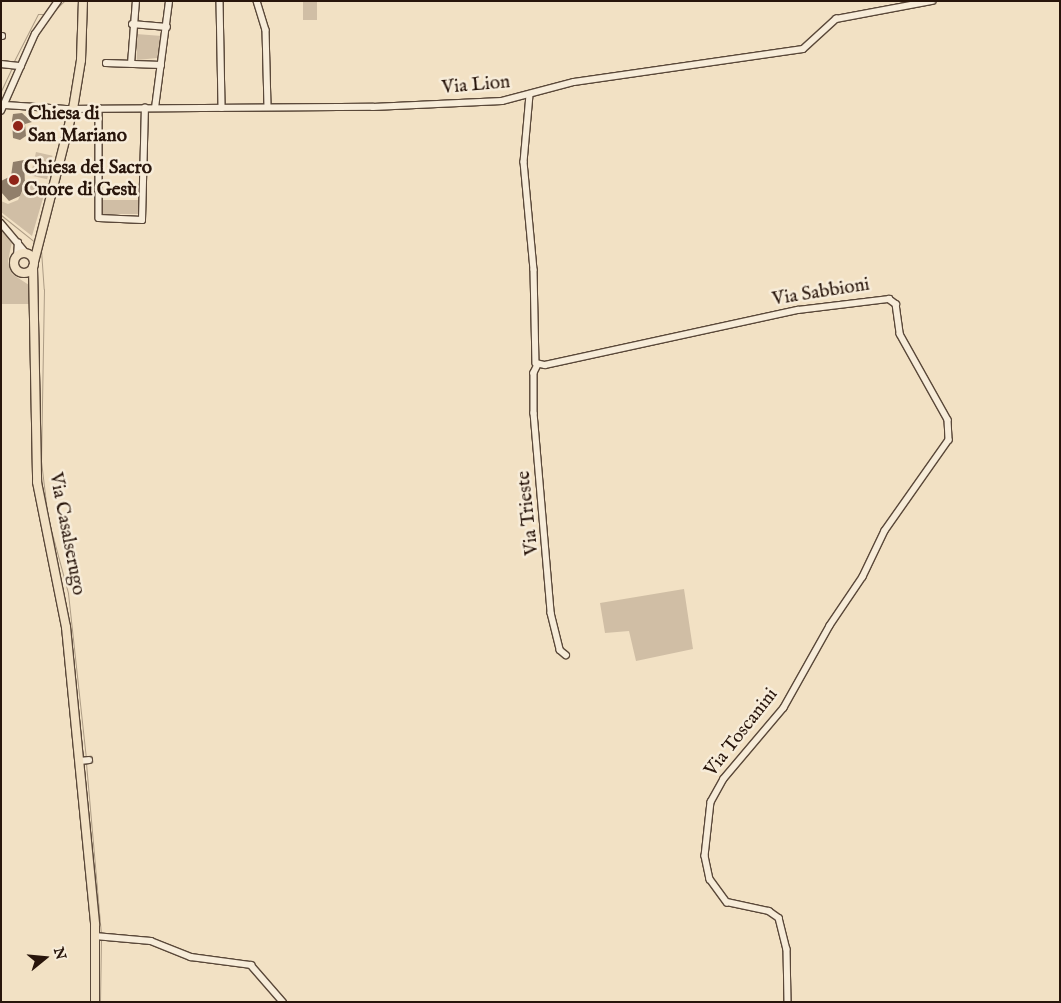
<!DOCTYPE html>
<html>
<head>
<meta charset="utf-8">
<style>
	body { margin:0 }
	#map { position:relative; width:1061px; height:1003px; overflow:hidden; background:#f2e1c4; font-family:"IM FELL English",serif }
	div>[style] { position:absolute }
	.green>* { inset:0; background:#d0bea5; transform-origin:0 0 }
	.stream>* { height:1px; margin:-0.5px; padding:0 0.5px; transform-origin:0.5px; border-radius:0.5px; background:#ad9c85 }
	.building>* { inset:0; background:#917f6b }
	.roads { filter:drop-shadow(1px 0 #5a4839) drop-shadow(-1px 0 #5a4839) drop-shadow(0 1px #5a4839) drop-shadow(0 -1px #5a4839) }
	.minor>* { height:5.5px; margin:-2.75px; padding:0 2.75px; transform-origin:2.75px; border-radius:2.75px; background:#f7ecd9 }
	.major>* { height:8px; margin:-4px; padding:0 4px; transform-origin:4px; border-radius:4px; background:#f2e1c4 }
	.major>.ring { margin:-4px; padding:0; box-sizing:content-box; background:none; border:8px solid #f2e1c4; border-radius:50% }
	.dots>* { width:14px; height:14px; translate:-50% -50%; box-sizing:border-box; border:2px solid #f7ecd9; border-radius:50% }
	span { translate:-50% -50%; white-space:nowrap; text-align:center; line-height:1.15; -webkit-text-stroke:5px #f7ecd9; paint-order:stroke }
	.street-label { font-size:19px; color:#28150b }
	.poi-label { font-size:19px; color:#28150b; font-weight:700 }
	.left { translate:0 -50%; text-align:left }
	.frame { position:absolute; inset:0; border:2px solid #28150b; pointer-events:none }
	.north { position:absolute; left:20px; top:933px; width:50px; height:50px; -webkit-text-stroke:4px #f7ecd9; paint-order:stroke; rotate:73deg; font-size:14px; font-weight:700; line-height:20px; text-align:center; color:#28150b }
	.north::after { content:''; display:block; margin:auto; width:18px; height:22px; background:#28150b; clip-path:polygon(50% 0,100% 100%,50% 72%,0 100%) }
</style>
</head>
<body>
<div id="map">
	<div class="green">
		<div style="left:303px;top:1px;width:14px;height:19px"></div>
		<div style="clip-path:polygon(136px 34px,162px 36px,157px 58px,137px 60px)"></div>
		<div style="left:36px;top:152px;width:17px;height:24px;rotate:13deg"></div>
		<div style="clip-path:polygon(26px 184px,46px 188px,32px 236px,1px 212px,1px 201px,8px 204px,18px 200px)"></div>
		<div style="left:102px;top:200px;width:39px;height:14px"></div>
		<div style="clip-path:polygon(1px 227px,13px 237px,8px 261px,12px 274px,29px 285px,29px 304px,1px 304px)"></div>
		<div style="clip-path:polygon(684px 589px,693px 649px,636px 661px,629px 631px,605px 633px,600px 603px)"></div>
	</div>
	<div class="stream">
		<div style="left:54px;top:11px;width:14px;rotate:-45deg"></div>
		<div style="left:13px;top:63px;width:55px;rotate:-63deg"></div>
		<div style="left:38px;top:14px;width:8px"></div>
		<div style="left:1px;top:91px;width:26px;rotate:-65deg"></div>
		<div style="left:1px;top:215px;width:45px;rotate:38.7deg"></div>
		<div style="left:41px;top:250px;width:39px;rotate:86deg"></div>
		<div style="left:44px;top:289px;width:172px;rotate:91deg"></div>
		<div style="left:41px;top:461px;width:50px;rotate:83.2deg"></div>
		<div style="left:47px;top:515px;width:81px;rotate:74.9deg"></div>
		<div style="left:68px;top:593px;width:167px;rotate:83.8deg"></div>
		<div style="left:86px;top:763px;width:172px;rotate:85deg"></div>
		<div style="left:100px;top:1002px;width:62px;rotate:-89.1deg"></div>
	</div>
	<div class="building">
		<div style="clip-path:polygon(22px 113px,32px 122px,25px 124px,26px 136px,20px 140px,13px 138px,12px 120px,13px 114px)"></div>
		<div style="clip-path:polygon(24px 160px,25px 184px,20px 196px,9px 201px,1px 192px,1px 181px,11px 176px,13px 162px)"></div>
	</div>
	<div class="roads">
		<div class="minor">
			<div style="left:220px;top:1px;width:107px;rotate:88.9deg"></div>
			<div style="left:257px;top:1px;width:30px;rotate:73deg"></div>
			<div style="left:266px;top:30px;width:77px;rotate:88.5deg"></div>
			<div style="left:132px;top:24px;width:35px;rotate:5deg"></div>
			<div style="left:1px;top:36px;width:1px"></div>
			<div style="left:106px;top:63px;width:55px;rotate:2.1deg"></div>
			<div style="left:1px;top:64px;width:20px;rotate:6deg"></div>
			<div style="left:131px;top:64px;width:63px;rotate:-85.5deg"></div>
			<div style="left:530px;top:95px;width:67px;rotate:95.1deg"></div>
			<div style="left:524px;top:162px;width:108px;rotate:84.7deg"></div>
			<div style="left:534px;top:270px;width:93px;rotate:88.8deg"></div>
			<div style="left:536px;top:363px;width:9px;rotate:13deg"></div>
			<div style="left:545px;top:365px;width:259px;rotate:-12.3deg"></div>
			<div style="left:798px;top:310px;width:92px;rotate:-6.9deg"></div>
			<div style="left:889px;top:299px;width:9px;rotate:36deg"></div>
			<div style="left:896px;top:304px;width:30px;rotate:82deg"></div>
			<div style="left:900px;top:334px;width:98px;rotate:60.8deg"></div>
			<div style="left:948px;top:420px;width:20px;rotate:87deg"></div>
			<div style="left:949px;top:440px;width:111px;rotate:125.1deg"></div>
			<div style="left:885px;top:531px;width:51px;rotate:115.6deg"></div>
			<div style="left:863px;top:577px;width:59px;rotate:124deg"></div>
			<div style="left:830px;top:626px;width:94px;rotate:119.3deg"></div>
			<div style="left:784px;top:708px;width:93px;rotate:130.2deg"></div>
			<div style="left:724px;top:779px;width:26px;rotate:119deg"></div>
			<div style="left:711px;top:802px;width:54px;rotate:96.3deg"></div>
			<div style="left:705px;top:856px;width:24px;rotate:78deg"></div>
			<div style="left:710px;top:879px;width:29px;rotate:54deg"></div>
			<div style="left:727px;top:902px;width:43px;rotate:12.1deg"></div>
			<div style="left:769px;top:911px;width:12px;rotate:35deg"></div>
			<div style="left:779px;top:918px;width:32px;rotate:76deg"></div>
			<div style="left:787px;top:949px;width:53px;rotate:88.9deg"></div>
			<div style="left:5px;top:105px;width:61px;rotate:3.8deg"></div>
			<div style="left:66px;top:109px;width:307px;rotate:-0.4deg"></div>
			<div style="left:373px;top:107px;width:129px;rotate:-2.7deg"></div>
			<div style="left:502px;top:101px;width:74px;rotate:-14.8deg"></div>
			<div style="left:574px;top:82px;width:231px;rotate:-8.2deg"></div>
			<div style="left:803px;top:49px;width:45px;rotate:-42.3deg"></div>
			<div style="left:836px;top:19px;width:98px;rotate:-10.6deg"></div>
			<div style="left:99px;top:108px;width:110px;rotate:90deg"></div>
			<div style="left:99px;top:218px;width:43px;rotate:2.7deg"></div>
			<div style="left:142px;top:220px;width:112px;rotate:-88.5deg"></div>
			<div style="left:155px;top:108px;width:108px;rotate:-82.5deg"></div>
			<div style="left:1px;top:111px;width:84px;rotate:-66.2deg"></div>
			<div style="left:35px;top:34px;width:40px;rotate:-55.1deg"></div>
			<div style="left:1px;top:223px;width:40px;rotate:50deg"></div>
			<div style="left:17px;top:257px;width:14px;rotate:-86deg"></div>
			<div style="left:538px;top:365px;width:9px;rotate:117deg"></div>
			<div style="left:534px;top:373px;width:40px;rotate:90deg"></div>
			<div style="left:534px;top:413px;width:201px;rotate:85.1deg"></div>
			<div style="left:551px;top:613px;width:38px;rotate:76deg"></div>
			<div style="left:560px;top:650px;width:8px;rotate:40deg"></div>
			<div style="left:80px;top:761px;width:9px;rotate:-6deg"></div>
			<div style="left:95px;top:936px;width:56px;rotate:5.1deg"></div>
			<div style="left:151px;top:941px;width:43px;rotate:21.8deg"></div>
			<div style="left:191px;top:957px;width:61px;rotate:7.6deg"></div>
			<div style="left:251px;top:965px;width:49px;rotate:49.1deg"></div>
		</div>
		<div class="major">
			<div class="ring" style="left:14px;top:253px;width:12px;height:12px"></div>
			<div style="left:34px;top:262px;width:158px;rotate:-75.7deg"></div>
			<div style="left:73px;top:109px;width:50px;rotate:-80.7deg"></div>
			<div style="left:81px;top:60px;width:59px;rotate:-88.1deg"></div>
			<div style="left:33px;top:267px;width:215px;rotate:88.9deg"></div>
			<div style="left:37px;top:482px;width:148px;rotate:78.7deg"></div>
			<div style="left:66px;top:627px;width:299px;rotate:84.4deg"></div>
			<div style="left:95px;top:925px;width:77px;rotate:90deg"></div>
		</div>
	</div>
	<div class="dots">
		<div style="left:18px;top:126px;background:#8f2418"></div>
		<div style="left:14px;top:180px;background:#8f2418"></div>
	</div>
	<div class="street-label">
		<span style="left:476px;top:86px;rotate:-5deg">Via Lion</span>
		<span style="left:821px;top:293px;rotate:-9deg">Via Sabbioni</span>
		<span style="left:529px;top:513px;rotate:-96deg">Via Trieste</span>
		<span style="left:66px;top:534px;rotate:79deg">Via Casalserugo</span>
		<span style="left:742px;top:733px;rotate:-52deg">Via Toscanini</span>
	</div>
	<div class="poi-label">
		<span class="left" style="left:28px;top:126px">Chiesa di<br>San Mariano</span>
		<span class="left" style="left:24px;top:180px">Chiesa del Sacro<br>Cuore di Gesù</span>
	</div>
	<div class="frame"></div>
	<div class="north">N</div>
</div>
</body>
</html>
